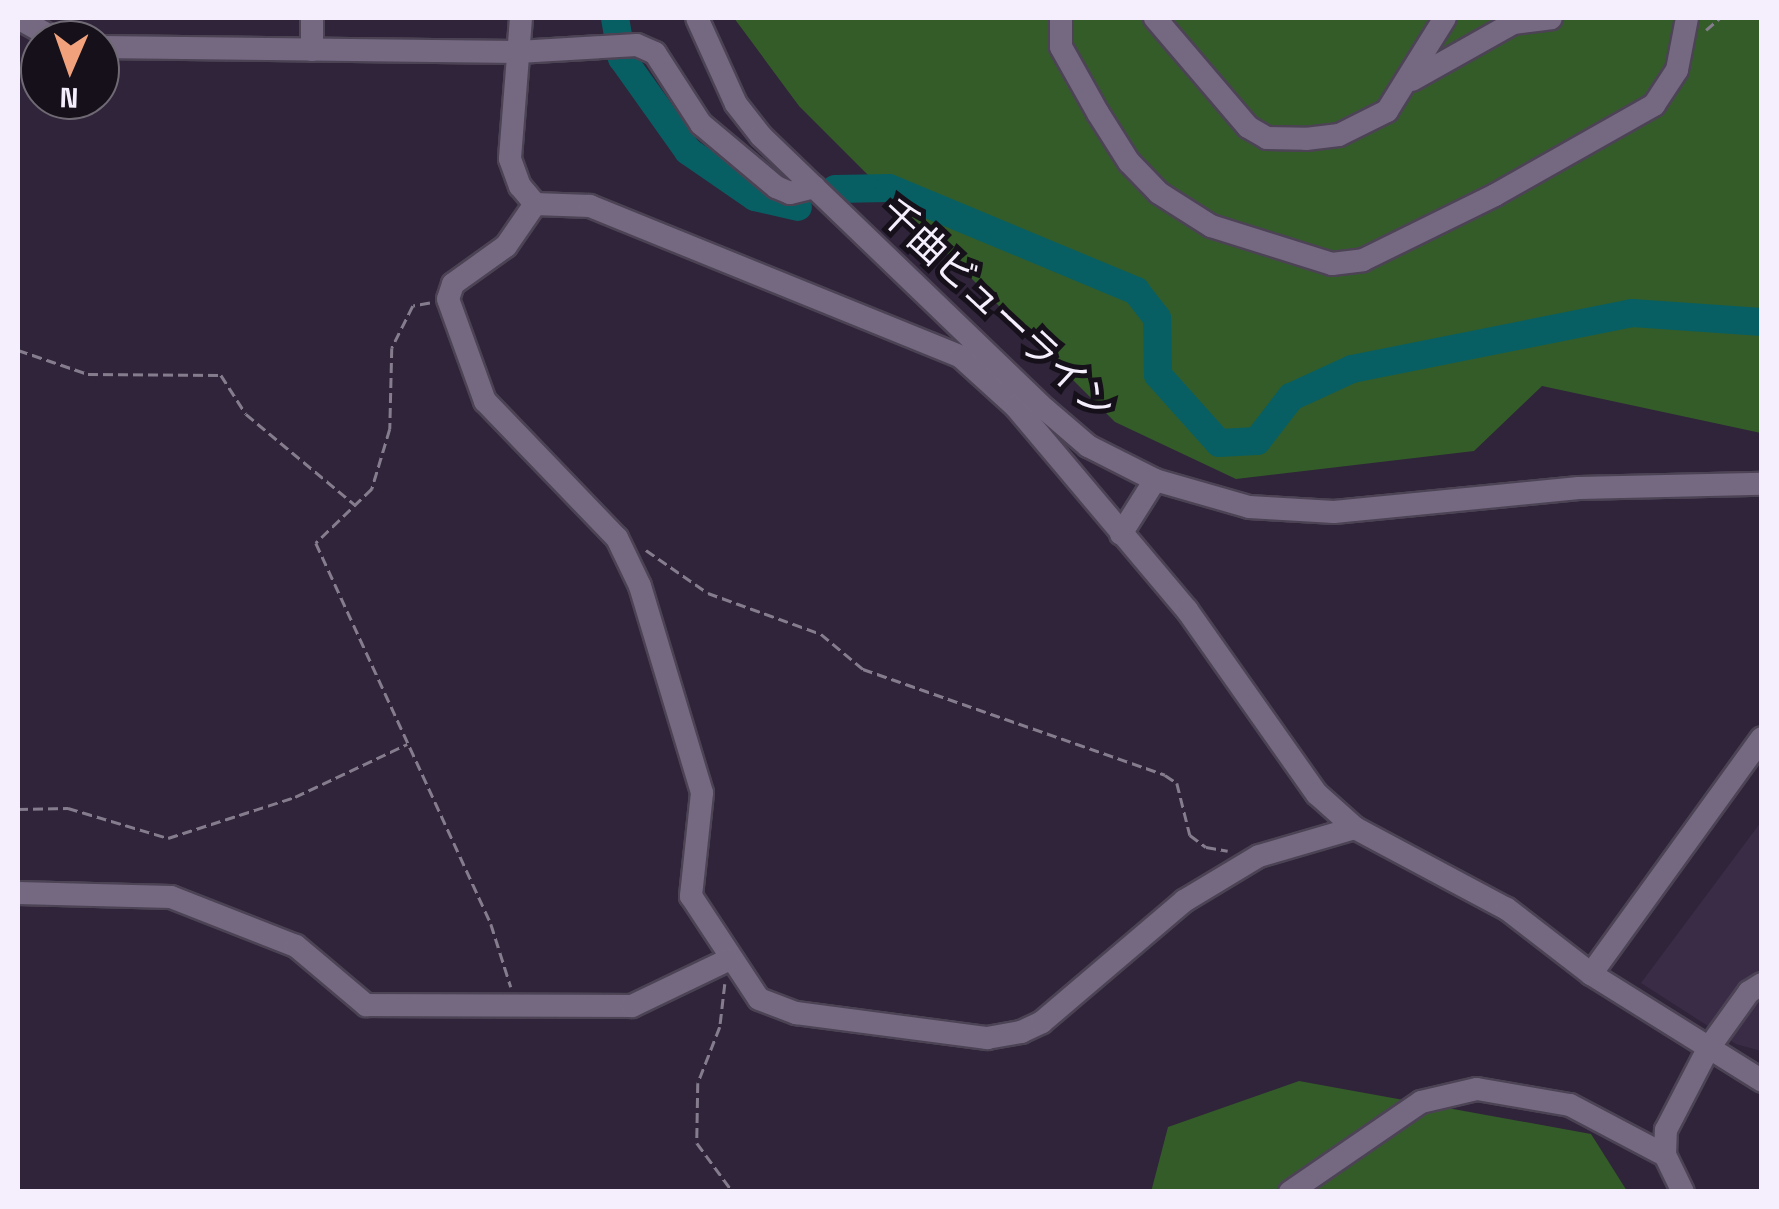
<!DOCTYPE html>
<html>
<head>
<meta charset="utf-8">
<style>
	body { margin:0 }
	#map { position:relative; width:1779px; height:1209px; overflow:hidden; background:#2f2439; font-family:"Space Grotesk","Noto Sans JP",sans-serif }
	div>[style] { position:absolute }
	.built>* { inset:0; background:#3a2c47 }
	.forest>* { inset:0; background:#345c29 }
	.river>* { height:28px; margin:-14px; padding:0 14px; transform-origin:14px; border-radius:14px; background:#085f63 }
	.path>* { height:2.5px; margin-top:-1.25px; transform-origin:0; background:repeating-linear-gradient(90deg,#857c8e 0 10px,transparent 0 15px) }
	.roads { filter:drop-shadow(2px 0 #4c4355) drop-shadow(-2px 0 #4c4355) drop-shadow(0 2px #4c4355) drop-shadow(0 -2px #4c4355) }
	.minor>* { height:22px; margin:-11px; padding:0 11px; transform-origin:11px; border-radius:11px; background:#756982 }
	span { translate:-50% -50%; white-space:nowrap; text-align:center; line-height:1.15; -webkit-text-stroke:10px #151019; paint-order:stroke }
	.street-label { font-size:38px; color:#f5eefd }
	.frame { position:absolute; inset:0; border:20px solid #f5eefd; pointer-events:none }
	.north { position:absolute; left:20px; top:20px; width:100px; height:100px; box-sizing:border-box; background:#151019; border:2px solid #6f6974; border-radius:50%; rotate:182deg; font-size:28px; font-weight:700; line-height:40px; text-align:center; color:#f5eefd }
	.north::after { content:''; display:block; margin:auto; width:35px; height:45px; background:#f1a17b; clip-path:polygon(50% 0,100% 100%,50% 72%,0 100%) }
</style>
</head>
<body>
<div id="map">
	<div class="built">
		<div style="clip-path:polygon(1761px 822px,1761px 1051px,1736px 1044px,1641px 983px)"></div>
	</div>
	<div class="forest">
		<div style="clip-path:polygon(734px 18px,1761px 18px,1761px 433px,1542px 386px,1474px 451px,1236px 479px,1115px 422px,799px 106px)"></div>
		<div style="clip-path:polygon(1299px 1081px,1591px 1134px,1627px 1191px,1151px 1192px,1168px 1127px)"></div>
	</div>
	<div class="river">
		<div style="left:615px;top:18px;width:41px;rotate:80.1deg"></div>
		<div style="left:622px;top:58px;width:114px;rotate:54.6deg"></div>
		<div style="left:688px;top:151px;width:81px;rotate:34.5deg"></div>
		<div style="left:755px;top:197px;width:44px;rotate:13.1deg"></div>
		<div style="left:835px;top:189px;width:54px;rotate:-1.1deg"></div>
		<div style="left:889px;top:188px;width:268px;rotate:22.6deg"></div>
		<div style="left:1136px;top:291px;width:34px;rotate:52deg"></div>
		<div style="left:1157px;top:318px;width:57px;rotate:89deg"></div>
		<div style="left:1158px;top:375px;width:91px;rotate:48.1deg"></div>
		<div style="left:1219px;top:443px;width:38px;rotate:-3deg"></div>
		<div style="left:1257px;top:441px;width:56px;rotate:-52.3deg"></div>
		<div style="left:1291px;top:397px;width:67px;rotate:-24.7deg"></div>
		<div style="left:1352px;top:369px;width:286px;rotate:-11.3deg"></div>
		<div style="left:1632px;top:313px;width:130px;rotate:4deg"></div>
	</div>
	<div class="path">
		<div style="left:1706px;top:30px;width:18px;rotate:-41deg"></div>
		<div style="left:430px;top:303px;width:17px;rotate:170deg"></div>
		<div style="left:413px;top:306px;width:47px;rotate:116.6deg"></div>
		<div style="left:392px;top:348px;width:81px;rotate:91.4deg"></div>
		<div style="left:390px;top:429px;width:63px;rotate:106.7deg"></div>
		<div style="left:372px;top:489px;width:78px;rotate:136deg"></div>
		<div style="left:316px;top:543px;width:419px;rotate:65.3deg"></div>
		<div style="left:491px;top:924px;width:66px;rotate:72.4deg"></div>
		<div style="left:18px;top:350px;width:74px;rotate:18.9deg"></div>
		<div style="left:88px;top:374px;width:133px;rotate:0.4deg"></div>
		<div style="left:221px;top:375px;width:46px;rotate:57.3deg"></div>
		<div style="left:246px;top:414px;width:141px;rotate:39.8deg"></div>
		<div style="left:646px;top:550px;width:75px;rotate:34.7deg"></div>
		<div style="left:708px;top:593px;width:120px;rotate:19.9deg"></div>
		<div style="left:821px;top:634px;width:55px;rotate:39.8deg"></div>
		<div style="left:863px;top:669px;width:320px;rotate:19.3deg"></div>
		<div style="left:1165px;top:775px;width:14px;rotate:34deg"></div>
		<div style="left:1177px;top:783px;width:54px;rotate:76deg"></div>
		<div style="left:1190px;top:835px;width:20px;rotate:37deg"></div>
		<div style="left:1206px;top:847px;width:22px;rotate:10deg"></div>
		<div style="left:18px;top:809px;width:50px;rotate:-1.1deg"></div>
		<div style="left:68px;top:808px;width:104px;rotate:16.7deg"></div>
		<div style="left:168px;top:838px;width:133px;rotate:-17.9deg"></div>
		<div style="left:295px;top:797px;width:124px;rotate:-25.3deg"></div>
		<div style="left:725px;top:984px;width:43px;rotate:96.6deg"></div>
		<div style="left:720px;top:1027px;width:60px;rotate:111.4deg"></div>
		<div style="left:698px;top:1083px;width:60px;rotate:91deg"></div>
		<div style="left:697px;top:1143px;width:61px;rotate:53.7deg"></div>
	</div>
	<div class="roads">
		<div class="minor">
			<div style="left:18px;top:18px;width:45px;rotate:29.4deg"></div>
			<div style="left:312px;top:18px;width:32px;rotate:90deg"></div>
			<div style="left:521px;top:18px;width:141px;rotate:94.5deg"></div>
			<div style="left:510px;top:159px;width:29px;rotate:70deg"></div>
			<div style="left:520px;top:186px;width:23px;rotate:50deg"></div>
			<div style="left:535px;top:204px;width:55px;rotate:2.1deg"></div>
			<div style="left:590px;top:206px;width:401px;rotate:22.1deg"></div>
			<div style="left:961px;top:357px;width:74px;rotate:42.3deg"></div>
			<div style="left:1016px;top:407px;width:265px;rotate:49.9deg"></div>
			<div style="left:1187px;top:610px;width:225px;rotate:54.8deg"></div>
			<div style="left:1317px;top:794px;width:51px;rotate:41.8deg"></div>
			<div style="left:1355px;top:828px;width:172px;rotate:28.1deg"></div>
			<div style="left:1507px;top:909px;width:106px;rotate:37.7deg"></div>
			<div style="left:1591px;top:974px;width:202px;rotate:32deg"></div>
			<div style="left:697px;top:18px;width:94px;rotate:65.6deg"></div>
			<div style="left:736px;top:104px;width:41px;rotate:52deg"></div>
			<div style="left:761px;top:136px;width:394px;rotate:43.9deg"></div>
			<div style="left:1045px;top:409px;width:57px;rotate:40.7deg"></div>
			<div style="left:1088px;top:446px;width:75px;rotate:26.9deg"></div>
			<div style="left:1155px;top:480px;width:98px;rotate:16deg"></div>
			<div style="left:1249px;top:507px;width:85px;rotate:3.4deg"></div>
			<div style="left:1334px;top:512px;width:246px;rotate:-5.6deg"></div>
			<div style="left:1579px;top:488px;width:183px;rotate:-1.3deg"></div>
			<div style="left:1061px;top:18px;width:29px;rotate:90deg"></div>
			<div style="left:1061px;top:47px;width:76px;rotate:60.7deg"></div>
			<div style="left:1098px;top:113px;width:58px;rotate:57.7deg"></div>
			<div style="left:1129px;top:162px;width:43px;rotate:45.9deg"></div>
			<div style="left:1159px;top:193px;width:62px;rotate:32.4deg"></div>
			<div style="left:1211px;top:226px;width:127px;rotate:17.4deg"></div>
			<div style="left:1332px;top:264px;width:31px;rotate:-7deg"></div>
			<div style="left:1363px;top:260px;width:147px;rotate:-26.2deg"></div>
			<div style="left:1495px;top:195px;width:183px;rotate:-29.5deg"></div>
			<div style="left:1654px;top:105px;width:42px;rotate:-56.7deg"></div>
			<div style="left:1677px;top:70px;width:53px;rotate:-79.1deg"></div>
			<div style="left:1155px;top:18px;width:143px;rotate:49.5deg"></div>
			<div style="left:1248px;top:127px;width:22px;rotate:30deg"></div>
			<div style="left:1267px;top:138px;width:39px;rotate:1deg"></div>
			<div style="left:1306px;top:139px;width:33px;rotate:-7deg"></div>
			<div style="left:1339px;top:135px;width:54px;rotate:-26.6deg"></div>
			<div style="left:1387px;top:111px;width:110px;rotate:-58.1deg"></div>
			<div style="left:100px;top:47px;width:418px;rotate:0.7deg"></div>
			<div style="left:518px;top:52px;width:119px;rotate:-3.4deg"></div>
			<div style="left:637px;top:45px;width:20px;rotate:24deg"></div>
			<div style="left:655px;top:53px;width:85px;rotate:57.1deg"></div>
			<div style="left:701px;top:124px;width:98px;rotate:40deg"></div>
			<div style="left:776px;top:187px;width:15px;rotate:23deg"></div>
			<div style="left:790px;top:193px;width:25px;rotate:-14deg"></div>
			<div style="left:1412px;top:80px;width:116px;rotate:-29.4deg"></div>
			<div style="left:1513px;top:23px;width:38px;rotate:-7deg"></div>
			<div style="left:535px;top:204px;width:51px;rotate:124.6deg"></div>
			<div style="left:506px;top:246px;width:65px;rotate:144.4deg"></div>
			<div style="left:453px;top:284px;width:16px;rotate:108deg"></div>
			<div style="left:448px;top:299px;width:109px;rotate:70.1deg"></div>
			<div style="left:485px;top:401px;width:190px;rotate:46.1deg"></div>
			<div style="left:617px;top:538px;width:53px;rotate:64.4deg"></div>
			<div style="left:640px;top:586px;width:216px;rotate:73.3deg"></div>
			<div style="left:702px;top:793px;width:104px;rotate:96.1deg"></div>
			<div style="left:691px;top:896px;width:123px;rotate:56.6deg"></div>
			<div style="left:759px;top:999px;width:40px;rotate:21deg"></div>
			<div style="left:796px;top:1013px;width:193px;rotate:7.5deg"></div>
			<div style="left:987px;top:1038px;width:35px;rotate:-10deg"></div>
			<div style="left:1021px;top:1032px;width:23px;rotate:-25deg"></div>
			<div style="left:1042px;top:1022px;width:187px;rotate:-40.4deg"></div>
			<div style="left:1184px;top:901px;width:87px;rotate:-31deg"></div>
			<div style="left:1259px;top:856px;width:100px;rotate:-16.3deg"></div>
			<div style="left:1121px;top:534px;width:64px;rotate:-57.8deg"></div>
			<div style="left:18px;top:893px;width:153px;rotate:1.5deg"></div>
			<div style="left:171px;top:897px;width:134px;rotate:21.4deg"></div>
			<div style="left:296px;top:946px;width:92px;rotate:40.1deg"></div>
			<div style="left:366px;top:1005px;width:266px;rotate:0.2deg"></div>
			<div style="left:632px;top:1006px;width:106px;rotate:-25.6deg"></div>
			<div style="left:1591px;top:974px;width:291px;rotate:-54.1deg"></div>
			<div style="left:1290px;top:1192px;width:159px;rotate:-34.5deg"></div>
			<div style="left:1421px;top:1102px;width:57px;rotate:-13.1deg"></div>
			<div style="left:1477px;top:1089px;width:94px;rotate:9.8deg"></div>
			<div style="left:1570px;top:1105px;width:107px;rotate:27.8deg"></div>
			<div style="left:1683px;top:1192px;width:41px;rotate:-115.9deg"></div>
			<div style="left:1665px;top:1155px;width:25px;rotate:-88deg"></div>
			<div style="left:1666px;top:1130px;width:91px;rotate:-62.6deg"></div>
			<div style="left:1708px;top:1049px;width:70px;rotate:-54.3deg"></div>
			<div style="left:1749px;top:992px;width:15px;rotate:-32deg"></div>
		</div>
	</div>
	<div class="street-label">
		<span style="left:997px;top:310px;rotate:43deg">千曲ビューライン</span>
	</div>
	<div class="frame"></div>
	<div class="north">N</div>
</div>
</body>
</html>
